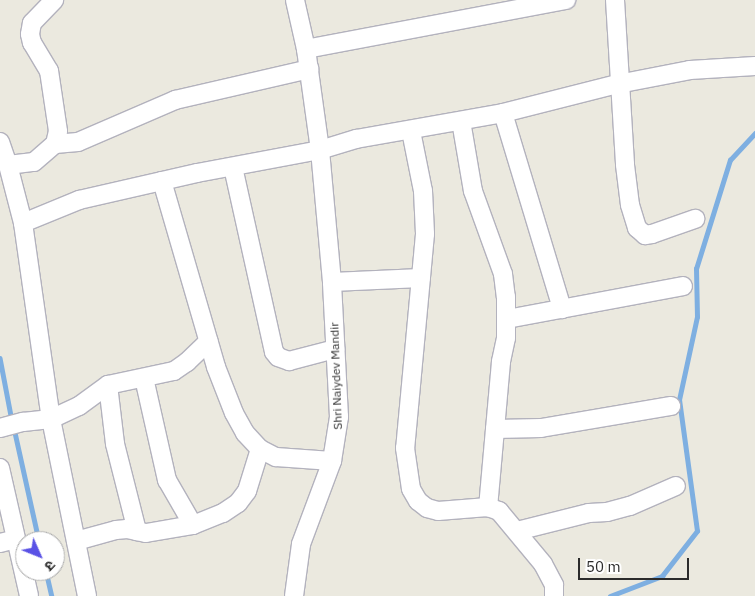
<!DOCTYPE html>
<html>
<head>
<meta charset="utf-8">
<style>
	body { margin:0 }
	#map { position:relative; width:755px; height:596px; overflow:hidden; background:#ebe9df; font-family:"IBM Plex Sans","Noto Sans Devanagari",sans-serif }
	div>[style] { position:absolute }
	.stream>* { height:4.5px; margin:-2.25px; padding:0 2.25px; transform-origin:2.25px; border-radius:2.25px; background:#7eafe1 }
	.roads { filter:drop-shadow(1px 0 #b3b2bd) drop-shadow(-1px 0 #b3b2bd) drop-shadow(0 1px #b3b2bd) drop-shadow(0 -1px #b3b2bd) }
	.minor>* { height:18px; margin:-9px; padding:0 9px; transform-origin:9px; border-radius:9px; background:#fff }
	span { translate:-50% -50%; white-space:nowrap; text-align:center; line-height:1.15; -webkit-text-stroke:5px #fff; paint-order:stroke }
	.street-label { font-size:12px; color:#2b2b2b }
	.north { position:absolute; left:15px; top:531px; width:50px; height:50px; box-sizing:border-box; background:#fff; border:1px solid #aaa; border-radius:50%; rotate:134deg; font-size:14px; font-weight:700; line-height:20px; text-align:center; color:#2b2b2b }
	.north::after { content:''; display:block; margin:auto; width:18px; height:22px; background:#5a52e5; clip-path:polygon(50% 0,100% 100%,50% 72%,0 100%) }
	.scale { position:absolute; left:578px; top:558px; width:111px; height:22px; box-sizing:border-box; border:2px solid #2b2b2b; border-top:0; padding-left:6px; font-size:15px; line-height:18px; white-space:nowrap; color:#2b2b2b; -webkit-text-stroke:4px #fff; paint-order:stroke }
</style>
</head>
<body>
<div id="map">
	<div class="stream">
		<div style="left:0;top:358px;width:64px;rotate:79.2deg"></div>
		<div style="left:14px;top:428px;width:116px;rotate:77.5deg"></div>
		<div style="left:46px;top:571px;width:26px;rotate:77deg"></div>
		<div style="left:610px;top:596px;width:56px;rotate:-21deg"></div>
		<div style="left:662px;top:576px;width:57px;rotate:-52.1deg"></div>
		<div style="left:697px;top:531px;width:132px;rotate:-97.8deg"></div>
		<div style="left:679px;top:400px;width:85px;rotate:-77.8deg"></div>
		<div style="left:697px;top:317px;width:48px;rotate:-91.2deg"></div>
		<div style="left:696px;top:269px;width:114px;rotate:-72.7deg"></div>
		<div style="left:730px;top:160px;width:37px;rotate:-47deg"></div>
	</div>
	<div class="roads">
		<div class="minor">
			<div style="left:615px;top:0;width:165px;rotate:86.5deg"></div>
			<div style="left:625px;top:165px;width:40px;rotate:82.9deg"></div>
			<div style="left:630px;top:205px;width:24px;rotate:73deg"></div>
			<div style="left:637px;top:228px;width:11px;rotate:41deg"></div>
			<div style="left:645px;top:235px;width:7px;rotate:-8deg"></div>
			<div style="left:652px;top:234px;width:46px;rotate:-19.2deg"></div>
			<div style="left:306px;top:49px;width:265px;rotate:-10.7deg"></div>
			<div style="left:503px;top:113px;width:205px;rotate:73.2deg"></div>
			<div style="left:461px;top:121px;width:71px;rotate:80.3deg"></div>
			<div style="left:473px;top:191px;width:88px;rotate:70.1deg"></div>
			<div style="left:503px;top:274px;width:23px;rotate:83deg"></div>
			<div style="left:506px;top:297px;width:41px;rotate:90deg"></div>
			<div style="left:506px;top:338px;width:25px;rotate:102deg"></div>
			<div style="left:501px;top:362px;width:146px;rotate:95.1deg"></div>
			<div style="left:411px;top:131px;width:61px;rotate:78.7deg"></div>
			<div style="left:423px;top:191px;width:43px;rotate:87.3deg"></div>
			<div style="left:425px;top:234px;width:215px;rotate:95.3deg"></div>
			<div style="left:405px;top:448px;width:41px;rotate:81.7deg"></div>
			<div style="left:411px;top:489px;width:14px;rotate:60deg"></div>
			<div style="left:418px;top:501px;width:11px;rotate:38deg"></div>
			<div style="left:427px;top:508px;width:11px;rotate:15deg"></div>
			<div style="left:438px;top:511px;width:50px;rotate:-4.6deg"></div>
			<div style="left:488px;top:507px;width:12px;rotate:20deg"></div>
			<div style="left:499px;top:511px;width:69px;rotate:50.3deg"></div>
			<div style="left:543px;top:564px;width:24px;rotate:62deg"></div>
			<div style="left:554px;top:585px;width:11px;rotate:90deg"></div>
			<div style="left:0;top:142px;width:24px;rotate:71deg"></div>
			<div style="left:8px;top:165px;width:60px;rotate:75.5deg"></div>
			<div style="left:23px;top:223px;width:198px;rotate:81.9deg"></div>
			<div style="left:51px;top:419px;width:181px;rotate:78.5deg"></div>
			<div style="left:55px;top:144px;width:23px;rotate:-5deg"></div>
			<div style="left:78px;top:142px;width:106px;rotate:-23.4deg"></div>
			<div style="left:175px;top:100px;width:138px;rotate:-13deg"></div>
			<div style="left:8px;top:165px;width:26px;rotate:-7deg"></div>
			<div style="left:34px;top:162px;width:28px;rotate:-41deg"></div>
			<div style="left:55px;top:144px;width:13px;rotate:-77deg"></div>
			<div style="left:58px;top:131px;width:61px;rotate:-98.5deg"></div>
			<div style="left:49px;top:71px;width:33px;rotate:-121deg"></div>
			<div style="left:32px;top:43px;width:9px;rotate:-103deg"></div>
			<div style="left:30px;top:34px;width:11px;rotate:-80deg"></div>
			<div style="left:32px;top:23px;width:32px;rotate:-46deg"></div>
			<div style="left:233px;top:167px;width:189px;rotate:77.5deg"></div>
			<div style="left:274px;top:352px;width:6px;rotate:51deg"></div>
			<div style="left:278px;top:357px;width:12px;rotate:20deg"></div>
			<div style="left:289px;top:361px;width:48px;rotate:-14.6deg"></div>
			<div style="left:162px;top:181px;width:194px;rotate:73.8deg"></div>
			<div style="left:216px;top:367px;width:49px;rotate:68.6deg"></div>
			<div style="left:234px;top:413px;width:23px;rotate:61deg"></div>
			<div style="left:245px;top:433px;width:22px;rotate:47deg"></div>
			<div style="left:260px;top:449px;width:18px;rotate:27deg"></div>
			<div style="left:276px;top:457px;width:56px;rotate:4.1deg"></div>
			<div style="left:23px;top:223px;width:61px;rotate:-22.3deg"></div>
			<div style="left:79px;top:200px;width:121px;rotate:-12.9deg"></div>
			<div style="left:197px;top:173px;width:125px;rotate:-10.6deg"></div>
			<div style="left:320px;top:150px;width:38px;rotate:-17deg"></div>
			<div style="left:356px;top:139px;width:149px;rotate:-10deg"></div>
			<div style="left:503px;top:113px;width:119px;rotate:-14.2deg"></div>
			<div style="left:618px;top:84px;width:73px;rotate:-11deg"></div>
			<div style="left:690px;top:70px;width:65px;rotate:-3.5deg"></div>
			<div style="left:332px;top:282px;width:89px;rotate:-2.6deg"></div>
			<div style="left:507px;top:319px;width:179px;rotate:-10.6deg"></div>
			<div style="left:144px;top:378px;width:105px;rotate:77.3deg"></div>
			<div style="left:167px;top:480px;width:52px;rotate:60deg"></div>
			<div style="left:108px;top:385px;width:59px;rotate:83.2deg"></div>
			<div style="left:115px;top:444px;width:90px;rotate:75.8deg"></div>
			<div style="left:0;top:428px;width:24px;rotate:-15deg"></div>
			<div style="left:23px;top:422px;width:28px;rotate:-6deg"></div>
			<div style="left:51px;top:419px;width:31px;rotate:-25deg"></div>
			<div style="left:79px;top:406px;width:36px;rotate:-36deg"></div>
			<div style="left:108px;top:385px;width:67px;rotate:-12deg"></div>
			<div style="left:174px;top:371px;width:16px;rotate:-35deg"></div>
			<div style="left:187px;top:362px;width:30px;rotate:-44deg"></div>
			<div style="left:495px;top:429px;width:46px;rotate:-1.2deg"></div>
			<div style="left:541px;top:428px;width:132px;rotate:-9.6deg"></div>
			<div style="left:0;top:468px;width:131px;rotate:77.2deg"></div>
			<div style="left:517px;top:531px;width:74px;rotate:-14deg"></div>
			<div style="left:589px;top:513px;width:18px;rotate:-3deg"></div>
			<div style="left:607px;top:512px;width:24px;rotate:-15deg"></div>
			<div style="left:630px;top:506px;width:50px;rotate:-23.5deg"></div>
			<div style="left:76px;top:541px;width:41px;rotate:-15.4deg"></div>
			<div style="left:116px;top:530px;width:11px;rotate:-5deg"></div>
			<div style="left:127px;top:529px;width:19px;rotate:12deg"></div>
			<div style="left:146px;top:533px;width:48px;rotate:-9.7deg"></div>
			<div style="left:193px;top:525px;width:32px;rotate:-22deg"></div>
			<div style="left:223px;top:513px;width:18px;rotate:-34deg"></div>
			<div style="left:238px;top:503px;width:15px;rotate:-53deg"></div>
			<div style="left:247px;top:491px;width:44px;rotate:-72.8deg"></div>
			<div style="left:0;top:543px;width:16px;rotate:-14deg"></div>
			<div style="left:294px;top:596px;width:52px;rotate:-82.3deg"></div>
			<div style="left:301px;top:544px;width:89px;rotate:-69.5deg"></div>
			<div style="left:332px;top:461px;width:45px;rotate:-81deg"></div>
			<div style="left:339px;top:417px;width:135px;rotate:-93deg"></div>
			<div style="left:332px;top:282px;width:133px;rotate:-95.2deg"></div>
			<div style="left:320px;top:150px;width:102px;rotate:-97.9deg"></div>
			<div style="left:306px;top:49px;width:50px;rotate:-102.7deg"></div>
		</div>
	</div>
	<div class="street-label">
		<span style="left:336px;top:376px;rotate:-92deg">Shri Naiydev Mandir</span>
	</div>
	<div class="north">उ</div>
	<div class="scale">50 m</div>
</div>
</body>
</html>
